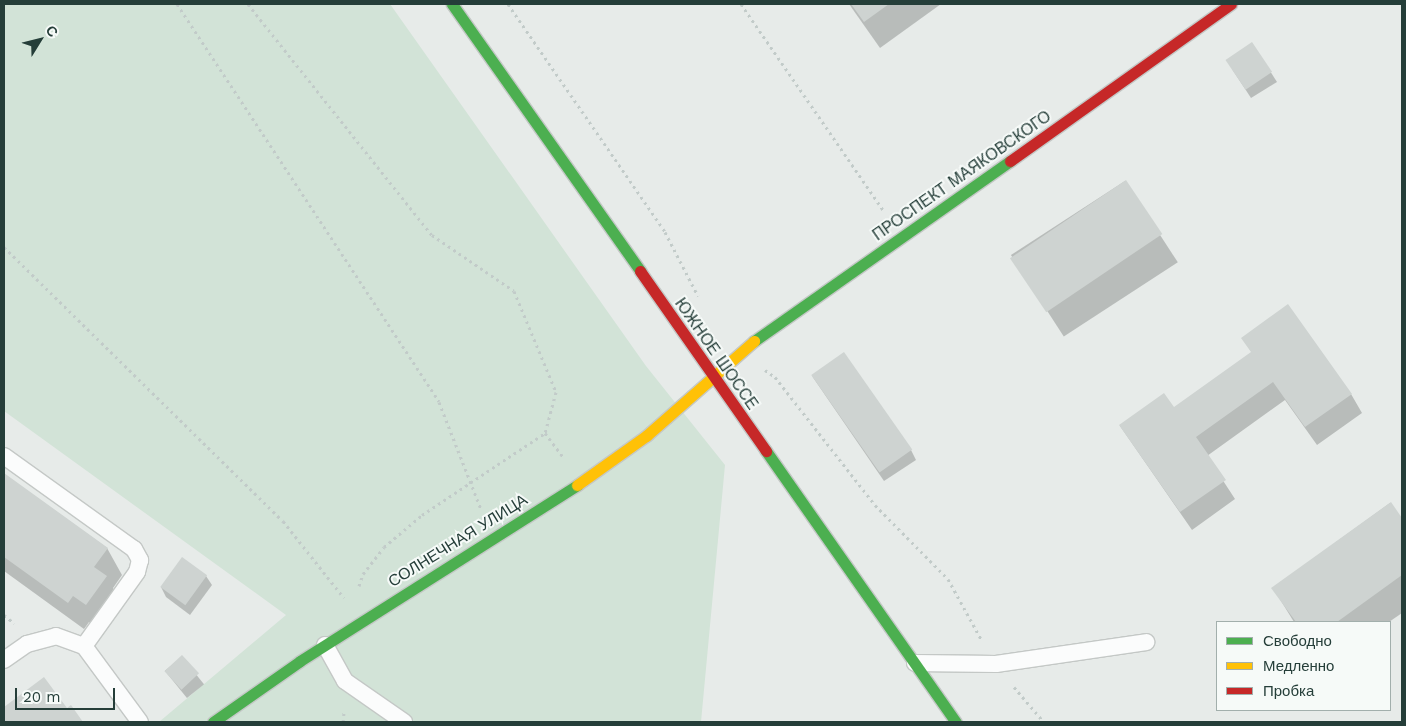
<!DOCTYPE html>
<html>
<head>
<meta charset="utf-8">
<style>
	body { margin:0 }
	#map { position:relative; width:1406px; height:726px; overflow:hidden; background:#e7ebe9; font-family:"Work Sans",sans-serif }
	div>[style] { position:absolute }
	.green>* { inset:0; background:#d2e3d7 }
	.shadow>* { inset:0; background:#0003; transform-origin:0 0 }
	.building>* { inset:0; background:#ced3d1; transform-origin:0 0 }
	.path>* { height:3px; margin-top:-1.5px; transform-origin:0; background:repeating-linear-gradient(90deg,#c2cbc9 0 2.5px,transparent 0 6.5px) }
	.roads { filter:drop-shadow(1px 0 #c4c8c6) drop-shadow(-1px 0 #c4c8c6) drop-shadow(0 1px #c4c8c6) drop-shadow(0 -1px #c4c8c6) }
	.lane>* { height:16px; margin:-8px; padding:0 8px; transform-origin:8px; border-radius:8px; background:#fbfcfc }
	.fast>* { height:11px; margin:-5.5px; padding:0 5.5px; transform-origin:5.5px; border-radius:5.5px; background:#4caf50 }
	.slow>* { height:11px; margin:-5.5px; padding:0 5.5px; transform-origin:5.5px; border-radius:5.5px; background:#ffc107 }
	.jam>* { height:11px; margin:-5.5px; padding:0 5.5px; transform-origin:5.5px; border-radius:5.5px; background:#c62828 }
	span { translate:-50% -50%; white-space:nowrap; text-align:center; line-height:1.15; -webkit-text-stroke:4px #f6faf8; paint-order:stroke }
	.street-label { font-size:16px; color:#253e39 }
	.frame { position:absolute; inset:0; border:5px solid #253e39; pointer-events:none }
	.legend { position:absolute; left:1216px; top:621px; width:175px; height:90px; box-sizing:border-box; background:#f6faf8; border:1px solid #a2afac; margin:0; padding:6px 9px; list-style:none; font-size:15px; color:#253e39 }
	.legend li { display:flex; align-items:center; gap:10px; height:25px }
	.legend b { width:25px; border:1px solid #a2afac }
	.north { position:absolute; left:15px; top:15px; width:50px; height:50px; -webkit-text-stroke:4px #f6faf8; paint-order:stroke; rotate:54deg; font-size:14px; font-weight:700; line-height:20px; text-align:center; color:#253e39 }
	.north::after { content:''; display:block; margin:auto; width:18px; height:22px; background:#253e39; clip-path:polygon(50% 0,100% 100%,50% 72%,0 100%) }
	.scale { position:absolute; left:15px; top:688px; width:100px; height:22px; box-sizing:border-box; border:2px solid #253e39; border-top:0; padding-left:6px; font-size:15px; line-height:18px; white-space:nowrap; color:#253e39; -webkit-text-stroke:4px #f6faf8; paint-order:stroke }
</style>
</head>
<body>
<div id="map">
	<div class="green">
		<div style="clip-path:polygon(4px 4px,390px 4px,646px 366px,725px 465px,701px 722px,159px 722px,286px 615px,4px 411px)"></div>
	</div>
	<div class="shadow">
		<div style="clip-path:polygon(849px 4px,941px 4px,880px 48px)"></div>
		<div style="clip-path:polygon(1252px 43px,1277px 82px,1251px 98px,1232px 69px)"></div>
		<div style="left:1125px;top:181px;width:97px;height:136px;rotate:57deg"></div>
		<div style="clip-path:polygon(1243px 338px,1351px 394px,1362px 413px,1317px 445px,1285px 400px,1207px 456px,1235px 499px,1192px 530px,1120px 426px,1174px 409px,1252px 353px)"></div>
		<div style="clip-path:polygon(812px 376px,911px 450px,916px 460px,884px 481px)"></div>
		<div style="clip-path:polygon(4px 474px,107px 548px,122px 575px,113px 588px,121px 603px,101px 631px,89px 622px,84px 629px,4px 571px)"></div>
		<div style="clip-path:polygon(1390px 503px,1402px 520px,1402px 613px,1389px 622px,1294px 622px,1273px 588px)"></div>
		<div style="clip-path:polygon(206px 576px,212px 585px,190px 615px,166px 597px,161px 587px)"></div>
		<div style="left:182px;top:657px;width:35px;height:22px;rotate:51deg"></div>
		<div style="clip-path:polygon(43px 679px,66px 710px,71px 707px,82px 722px,4px 722px,4px 709px)"></div>
	</div>
	<div class="building">
		<div style="clip-path:polygon(851px 4px,889px 4px,864px 22px)"></div>
		<div style="left:1252px;top:42px;width:36px;height:32px;rotate:56deg"></div>
		<div style="left:1126px;top:180px;width:65px;height:140px;rotate:56deg"></div>
		<div style="clip-path:polygon(1288px 304px,1352px 394px,1305px 427px,1273px 382px,1196px 437px,1226px 480px,1180px 512px,1119px 425px,1164px 393px,1174px 407px,1251px 352px,1241px 338px)"></div>
		<div style="left:844px;top:352px;width:119px;height:40px;rotate:55deg"></div>
		<div style="clip-path:polygon(4px 473px,108px 548px,94px 567px,107px 576px,86px 605px,73px 596px,68px 603px,4px 557px)"></div>
		<div style="clip-path:polygon(1391px 502px,1402px 518px,1402px 575px,1337px 622px,1296px 622px,1271px 588px)"></div>
		<div style="left:182px;top:557px;width:31px;height:37px;rotate:36deg"></div>
		<div style="left:182px;top:655px;width:25px;height:24px;rotate:47deg"></div>
		<div style="clip-path:polygon(44px 677px,67px 708px,71px 705px,83px 722px,4px 722px,4px 707px)"></div>
	</div>
	<div class="path">
		<div style="left:177px;top:4px;width:476px;rotate:56.6deg"></div>
		<div style="left:439px;top:402px;width:115px;rotate:68.6deg"></div>
		<div style="left:248px;top:4px;width:295px;rotate:51.5deg"></div>
		<div style="left:432px;top:235px;width:99px;rotate:34.3deg"></div>
		<div style="left:514px;top:291px;width:109px;rotate:67.4deg"></div>
		<div style="left:556px;top:392px;width:42px;rotate:105deg"></div>
		<div style="left:545px;top:433px;width:30px;rotate:53deg"></div>
		<div style="left:508px;top:4px;width:277px;rotate:55.4deg"></div>
		<div style="left:665px;top:232px;width:72px;rotate:62.7deg"></div>
		<div style="left:741px;top:4px;width:252px;rotate:55.4deg"></div>
		<div style="left:4px;top:247px;width:391px;rotate:44.5deg"></div>
		<div style="left:283px;top:521px;width:98px;rotate:51.6deg"></div>
		<div style="left:765px;top:370px;width:12px;rotate:35deg"></div>
		<div style="left:775px;top:377px;width:162px;rotate:52deg"></div>
		<div style="left:875px;top:505px;width:104px;rotate:45.4deg"></div>
		<div style="left:948px;top:579px;width:68px;rotate:61.2deg"></div>
		<div style="left:359px;top:586px;width:13px;rotate:-72deg"></div>
		<div style="left:363px;top:574px;width:34px;rotate:-52deg"></div>
		<div style="left:384px;top:547px;width:50px;rotate:-40.1deg"></div>
		<div style="left:422px;top:515px;width:148px;rotate:-33.7deg"></div>
		<div style="left:4px;top:615px;width:13px;rotate:39deg"></div>
		<div style="left:1014px;top:687px;width:46px;rotate:49.4deg"></div>
		<div style="left:343px;top:722px;width:10px;rotate:-84deg"></div>
	</div>
	<div class="roads">
		<div class="lane">
			<div style="left:4px;top:456px;width:160px;rotate:35.6deg"></div>
			<div style="left:134px;top:549px;width:13px;rotate:61deg"></div>
			<div style="left:140px;top:560px;width:12px;rotate:104deg"></div>
			<div style="left:137px;top:572px;width:91px;rotate:125.6deg"></div>
			<div style="left:325px;top:645px;width:41px;rotate:60.9deg"></div>
			<div style="left:345px;top:681px;width:72px;rotate:34.8deg"></div>
			<div style="left:4px;top:660px;width:28px;rotate:-35deg"></div>
			<div style="left:27px;top:644px;width:30px;rotate:-15deg"></div>
			<div style="left:56px;top:636px;width:30px;rotate:20deg"></div>
			<div style="left:84px;top:646px;width:94px;rotate:53.6deg"></div>
			<div style="left:915px;top:663px;width:81px;rotate:0.7deg"></div>
			<div style="left:996px;top:664px;width:152px;rotate:-8.3deg"></div>
		</div>
		<div class="fast">
			<div style="left:452px;top:4px;width:327px;rotate:54.8deg"></div>
			<div style="left:754px;top:341px;width:313px;rotate:-35.1deg"></div>
			<div style="left:766px;top:451px;width:331px;rotate:55deg"></div>
			<div style="left:213px;top:722px;width:106px;rotate:-35deg"></div>
			<div style="left:300px;top:661px;width:328px;rotate:-32.4deg"></div>
		</div>
		<div class="slow">
			<div style="left:577px;top:485px;width:85px;rotate:-35.4deg"></div>
			<div style="left:646px;top:436px;width:144px;rotate:-41.3deg"></div>
		</div>
		<div class="jam">
			<div style="left:1010px;top:161px;width:271px;rotate:-35.4deg"></div>
			<div style="left:640px;top:271px;width:220px;rotate:55deg"></div>
		</div>
	</div>
	<div class="street-label">
		<span style="left:962px;top:176px;rotate:-35deg">ПРОСПЕКТ МАЯКОВСКОГО</span>
		<span style="left:716px;top:354px;rotate:55deg">ЮЖНОЕ ШОССЕ</span>
		<span style="left:458px;top:541px;rotate:-32deg">СОЛНЕЧНАЯ УЛИЦА</span>
	</div>
	<div class="frame"></div>
	<ul class="legend">
	<li><b style="height:6px;background:#4caf50"></b>Свободно</li>
	<li><b style="height:6px;background:#ffc107"></b>Медленно</li>
	<li><b style="height:6px;background:#c62828"></b>Пробка</li>
	</ul>
	<div class="north">С</div>
	<div class="scale">20 m</div>
</div>
</body>
</html>
